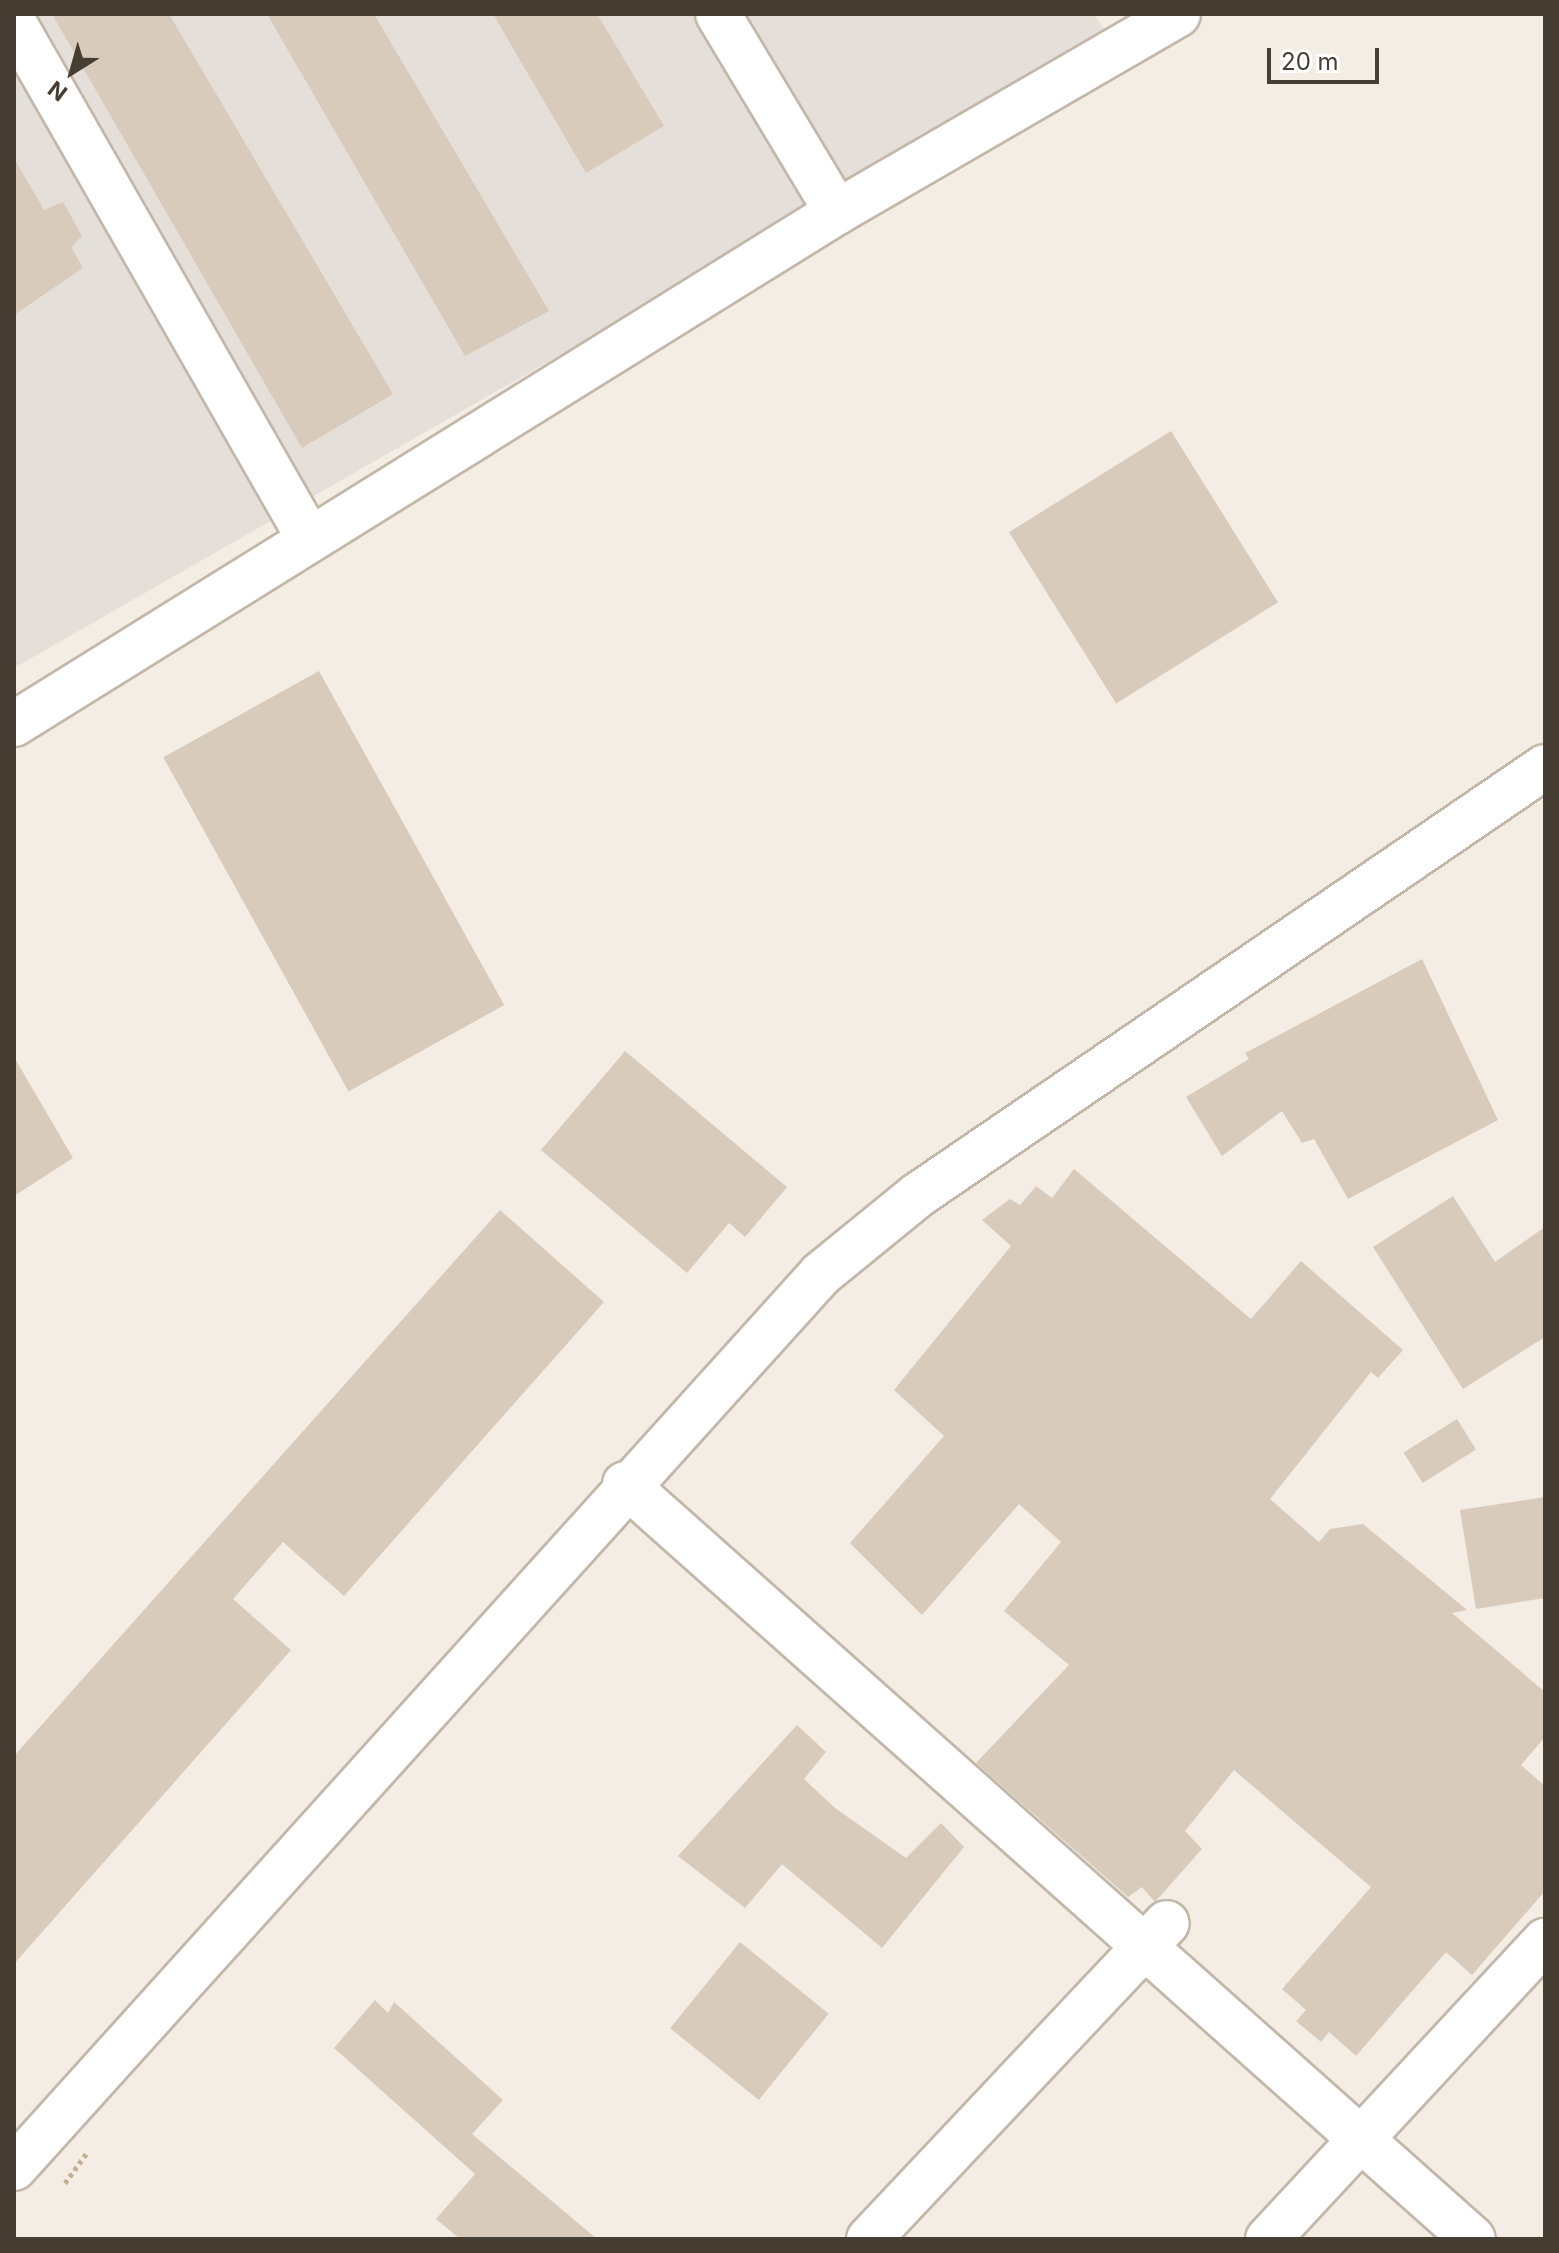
<!DOCTYPE html>
<html>
<head>
<meta charset="utf-8">
<style>
	body { margin:0 }
	#map { position:relative; width:1559px; height:2253px; overflow:hidden; background:#f3ede4; font-family:Inter,sans-serif }
	div>[style] { position:absolute }
	.industrial>* { inset:0; background:#e5dfd9 }
	.building>* { inset:0; background:#d9cbbb; transform-origin:0 0 }
	.path>* { height:5px; margin-top:-2.5px; transform-origin:0; background:repeating-linear-gradient(90deg,#c2af96 0 4px,transparent 0 8px) }
	.roads { filter:drop-shadow(2px 0 #c2b7a9) drop-shadow(-2px 0 #c2b7a9) drop-shadow(0 2px #c2b7a9) drop-shadow(0 -2px #c2b7a9) }
	.minor>* { height:44px; margin:-22px; padding:0 22px; transform-origin:22px; border-radius:22px; background:#fff }
	span { translate:-50% -50%; white-space:nowrap; text-align:center; line-height:1.15; -webkit-text-stroke:7px #fff; paint-order:stroke }
	.frame { position:absolute; inset:0; border:16px solid #463d33; pointer-events:none }
	.north { position:absolute; left:32px; top:32px; width:80px; height:80px; -webkit-text-stroke:6px #fff; paint-order:stroke; rotate:217deg; font-size:22px; font-weight:700; line-height:32px; text-align:center; color:#463d33 }
	.north::after { content:''; display:block; margin:auto; width:28px; height:36px; background:#463d33; clip-path:polygon(50% 0,100% 100%,50% 72%,0 100%) }
	.scale { position:absolute; left:1267px; top:48px; width:112px; height:36px; box-sizing:border-box; border:4px solid #463d33; border-top:0; padding-left:10px; font-size:24px; line-height:28px; white-space:nowrap; color:#463d33; -webkit-text-stroke:6px #fff; paint-order:stroke }
</style>
</head>
<body>
<div id="map">
	<div class="industrial">
		<div style="clip-path:polygon(14px 14px,1094px 14px,1111px 39px,14px 668px)"></div>
	</div>
	<div class="building">
		<div style="clip-path:polygon(52px 14px,169px 14px,393px 394px,302px 448px)"></div>
		<div style="clip-path:polygon(267px 14px,374px 14px,549px 311px,465px 356px)"></div>
		<div style="clip-path:polygon(493px 14px,597px 14px,664px 126px,586px 173px)"></div>
		<div style="clip-path:polygon(14px 158px,44px 210px,63px 202px,82px 236px,71px 247px,83px 268px,14px 315px)"></div>
		<div style="left:1171px;top:431px;width:202px;height:191px;rotate:58deg"></div>
		<div style="left:319px;top:671px;width:382px;height:178px;rotate:61deg"></div>
		<div style="clip-path:polygon(1422px 959px,1498px 1120px,1348px 1199px,1314px 1139px,1302px 1143px,1282px 1111px,1222px 1156px,1186px 1097px,1249px 1059px,1245px 1053px)"></div>
		<div style="clip-path:polygon(625px 1051px,787px 1187px,745px 1237px,729px 1223px,687px 1273px,541px 1150px)"></div>
		<div style="clip-path:polygon(14px 1057px,73px 1158px,14px 1196px)"></div>
		<div style="clip-path:polygon(1074px 1169px,1251px 1319px,1301px 1261px,1403px 1350px,1378px 1378px,1371px 1372px,1270px 1499px,1319px 1542px,1330px 1529px,1363px 1524px,1467px 1610px,1452px 1613px,1545px 1692px,1545px 1737px,1521px 1765px,1545px 1786px,1545px 1891px,1472px 1975px,1446px 1952px,1356px 2056px,1329px 2032px,1321px 2042px,1296px 2021px,1306px 2010px,1282px 1989px,1371px 1887px,1234px 1770px,1185px 1831px,1202px 1849px,1155px 1902px,1142px 1887px,1128px 1897px,976px 1763px,1069px 1665px,1004px 1611px,1061px 1542px,1019px 1504px,922px 1615px,850px 1543px,944px 1436px,894px 1390px,1011px 1246px,982px 1220px,1010px 1199px,1020px 1205px,1036px 1186px,1052px 1198px)"></div>
		<div style="clip-path:polygon(1453px 1196px,1495px 1262px,1545px 1227px,1545px 1337px,1463px 1389px,1373px 1247px)"></div>
		<div style="clip-path:polygon(500px 1210px,604px 1302px,344px 1596px,283px 1542px,233px 1599px,291px 1650px,14px 1964px,14px 1756px)"></div>
		<div style="left:1457px;top:1419px;width:36px;height:63px;rotate:58deg"></div>
		<div style="clip-path:polygon(1545px 1497px,1545px 1598px,1476px 1609px,1460px 1510px)"></div>
		<div style="clip-path:polygon(797px 1725px,826px 1752px,804px 1779px,835px 1808px,906px 1858px,941px 1823px,964px 1847px,882px 1948px,782px 1864px,745px 1908px,678px 1856px)"></div>
		<div style="left:740px;top:1942px;width:114px;height:111px;rotate:39deg"></div>
		<div style="clip-path:polygon(375px 2000px,388px 2013px,394px 2002px,503px 2100px,472px 2134px,597px 2239px,460px 2239px,436px 2219px,475px 2174px,334px 2048px)"></div>
	</div>
	<div class="path">
		<div style="left:65px;top:2183px;width:37px;rotate:-54deg"></div>
	</div>
	<div class="roads">
		<div class="minor">
			<div style="left:718px;top:14px;width:231px;rotate:59deg"></div>
			<div style="left:14px;top:23px;width:590px;rotate:60.22deg"></div>
			<div style="left:14px;top:724px;width:969px;rotate:-31.89deg"></div>
			<div style="left:837px;top:212px;width:394px;rotate:-30.1deg"></div>
			<div style="left:625px;top:1484px;width:1135px;rotate:41.68deg"></div>
			<div style="left:14px;top:2168px;width:1204px;rotate:-47.93deg"></div>
			<div style="left:821px;top:1274px;width:125px;rotate:-39.2deg"></div>
			<div style="left:918px;top:1195px;width:759px;rotate:-34.32deg"></div>
			<div style="left:869px;top:2239px;width:434px;rotate:-46.7deg"></div>
			<div style="left:1268px;top:2239px;width:407px;rotate:-47.1deg"></div>
		</div>
	</div>
	<div class="frame"></div>
	<div class="north">N</div>
	<div class="scale">20 m</div>
</div>
</body>
</html>
